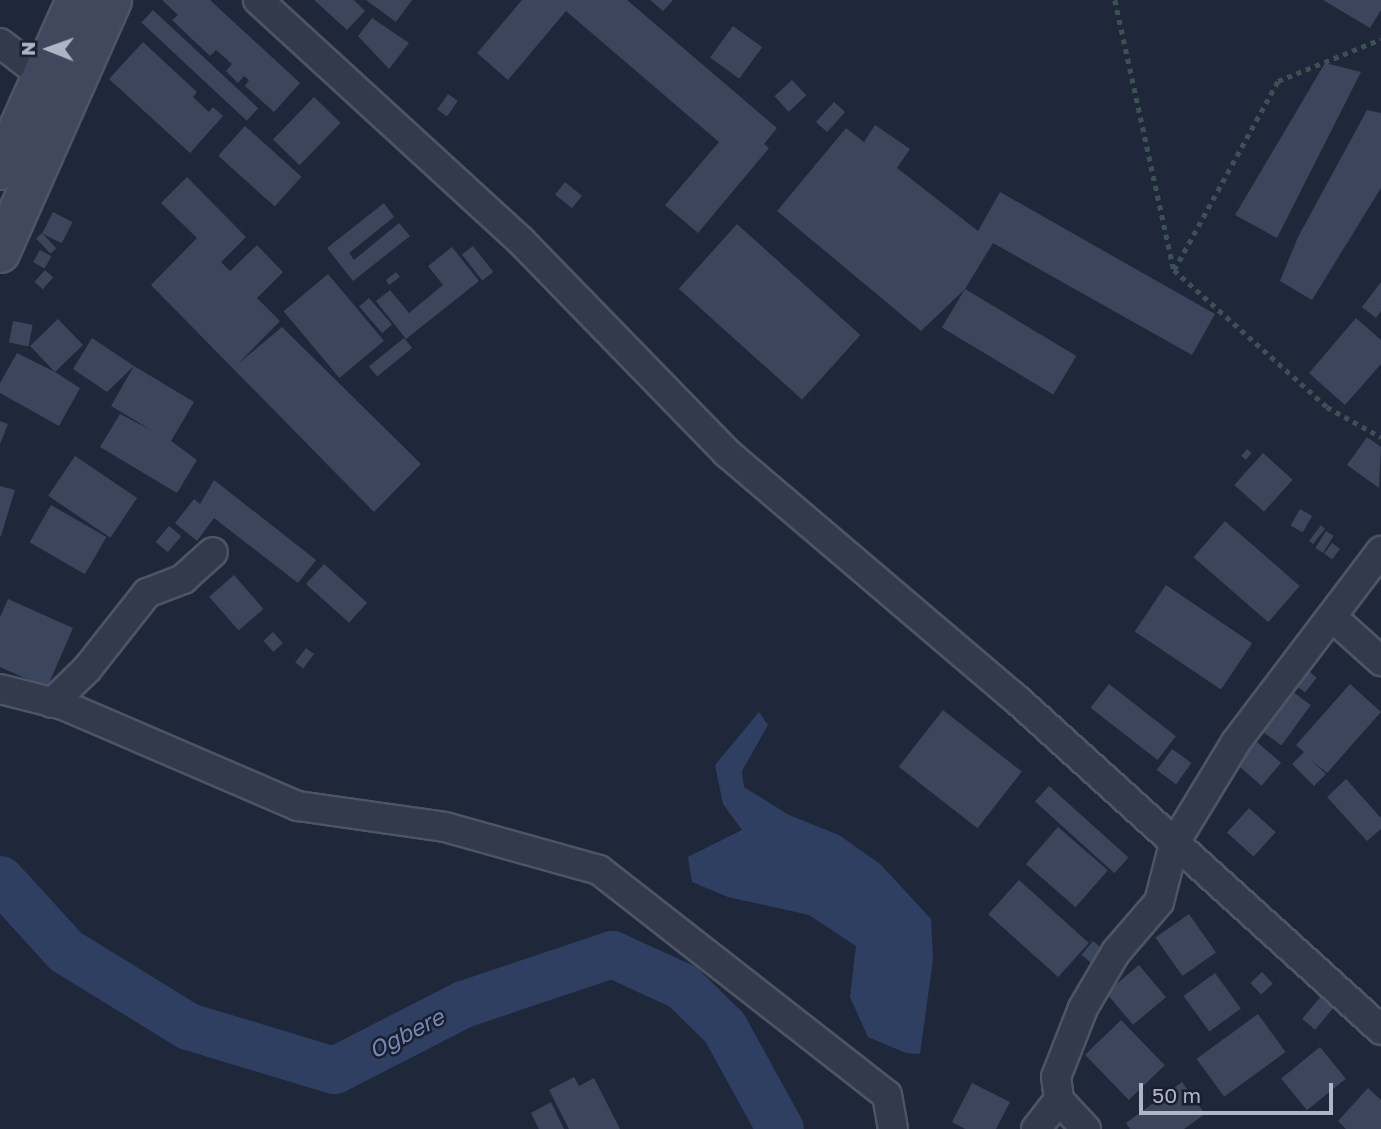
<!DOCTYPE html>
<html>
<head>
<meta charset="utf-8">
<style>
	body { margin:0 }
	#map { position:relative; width:1381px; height:1129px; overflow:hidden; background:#1f283a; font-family:"Golos Text",sans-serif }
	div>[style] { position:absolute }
	.water>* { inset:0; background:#2f3f61 }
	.river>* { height:47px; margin:-23.5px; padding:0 23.5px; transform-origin:23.5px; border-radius:23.5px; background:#2f3f61 }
	.building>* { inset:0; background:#3b455b; transform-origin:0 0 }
	.path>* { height:4.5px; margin-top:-2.25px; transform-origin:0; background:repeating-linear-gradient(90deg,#3c5156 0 5px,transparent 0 10px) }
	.roads { filter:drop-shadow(2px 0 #4d5565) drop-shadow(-2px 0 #4d5565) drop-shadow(0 2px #4d5565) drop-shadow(0 -2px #4d5565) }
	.street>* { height:28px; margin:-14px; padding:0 14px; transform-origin:14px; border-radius:14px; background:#333a4b }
	.secondary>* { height:38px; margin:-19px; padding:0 19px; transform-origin:19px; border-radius:19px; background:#41485e }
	span { translate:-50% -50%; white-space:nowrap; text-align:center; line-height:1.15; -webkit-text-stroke:5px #191f2f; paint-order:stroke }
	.water-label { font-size:23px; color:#7387b2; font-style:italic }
	.north { position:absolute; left:14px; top:14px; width:70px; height:70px; -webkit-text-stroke:5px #191f2f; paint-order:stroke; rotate:271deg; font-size:19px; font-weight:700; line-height:28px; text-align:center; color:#adb5c7 }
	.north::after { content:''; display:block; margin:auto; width:24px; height:32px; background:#adb5c7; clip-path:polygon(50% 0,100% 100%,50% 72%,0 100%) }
	.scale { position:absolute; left:1139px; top:1083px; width:194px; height:32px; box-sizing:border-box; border:4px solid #adb5c7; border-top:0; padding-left:9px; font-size:21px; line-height:24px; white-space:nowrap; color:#adb5c7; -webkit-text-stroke:5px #191f2f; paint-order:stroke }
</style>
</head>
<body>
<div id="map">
	<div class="water">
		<div style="clip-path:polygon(759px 712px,768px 725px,742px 771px,744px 787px,789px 815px,839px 835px,880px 864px,931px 919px,933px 959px,920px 1054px,906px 1053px,868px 1037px,850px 997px,856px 946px,809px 915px,728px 897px,692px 882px,688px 857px,742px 830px,723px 804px,715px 765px)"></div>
	</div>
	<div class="river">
		<div style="left:0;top:879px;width:98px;rotate:47.5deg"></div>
		<div style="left:66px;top:951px;width:143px;rotate:31.6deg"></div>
		<div style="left:188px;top:1026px;width:152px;rotate:16.8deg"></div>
		<div style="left:334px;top:1070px;width:145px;rotate:-27.1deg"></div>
		<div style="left:463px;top:1004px;width:157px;rotate:-18.6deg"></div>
		<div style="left:612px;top:954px;width:77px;rotate:24.6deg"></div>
		<div style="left:682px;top:986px;width:59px;rotate:44.3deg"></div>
		<div style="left:724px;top:1027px;width:116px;rotate:61.2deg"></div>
	</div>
	<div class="building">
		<div style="clip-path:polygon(162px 0,210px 0,300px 83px,274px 112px,245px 86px,249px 80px,244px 76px,238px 83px,226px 71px,232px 64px,216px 50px,210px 56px,172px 20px,178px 15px)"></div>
		<div style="clip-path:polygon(314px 0,354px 0,365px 11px,347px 30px)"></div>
		<div style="clip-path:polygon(366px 0,412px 0,396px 22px)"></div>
		<div style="clip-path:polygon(522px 0,627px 0,777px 128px,764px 144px,769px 148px,698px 233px,665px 205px,719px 142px,566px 11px,508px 80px,477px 53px)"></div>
		<div style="clip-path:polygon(650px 0,673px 0,663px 11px)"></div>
		<div style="clip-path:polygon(1323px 0,1381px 0,1381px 10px,1370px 28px)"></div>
		<div style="left:153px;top:10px;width:144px;height:17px;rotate:43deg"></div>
		<div style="clip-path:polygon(372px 18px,409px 43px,389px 69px,358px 36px)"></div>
		<div style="left:733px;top:26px;width:36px;height:39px;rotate:36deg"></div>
		<div style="clip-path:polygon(143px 42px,197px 92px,193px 97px,209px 112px,213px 107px,223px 116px,190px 153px,109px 79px)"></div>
		<div style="clip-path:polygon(1325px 63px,1361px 72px,1277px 238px,1235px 215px)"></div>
		<div style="left:792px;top:80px;width:21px;height:24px;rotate:47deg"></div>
		<div style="left:448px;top:94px;width:12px;height:19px;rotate:35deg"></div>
		<div style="left:314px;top:97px;width:37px;height:59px;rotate:44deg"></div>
		<div style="left:834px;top:102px;width:15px;height:27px;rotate:42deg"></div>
		<div style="clip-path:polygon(1367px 110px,1381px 113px,1381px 188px,1312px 300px,1280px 281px,1298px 237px)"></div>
		<div style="clip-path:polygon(875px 125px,910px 149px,897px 168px,978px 231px,1000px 192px,1215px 314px,1192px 355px,993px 243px,965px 289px,921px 331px,777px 211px,846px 128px,864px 142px)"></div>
		<div style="left:245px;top:126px;width:76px;height:40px;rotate:42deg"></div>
		<div style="clip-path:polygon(187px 177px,246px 237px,221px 262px,230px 271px,257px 245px,283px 272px,257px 298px,280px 321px,238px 364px,282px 327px,421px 464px,374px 512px,151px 285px,197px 238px,161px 203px)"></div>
		<div style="left:565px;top:182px;width:22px;height:16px;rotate:39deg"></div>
		<div style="clip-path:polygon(384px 203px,394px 217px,349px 253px,354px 260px,399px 223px,410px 236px,353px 281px,327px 248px)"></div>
		<div style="left:53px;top:212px;width:22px;height:24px;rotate:27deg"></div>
		<div style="left:737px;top:224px;width:166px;height:87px;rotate:42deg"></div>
		<div style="left:42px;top:233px;width:21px;height:8px;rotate:47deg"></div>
		<div style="left:473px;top:246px;width:33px;height:14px;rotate:52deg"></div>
		<div style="clip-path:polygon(452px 247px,479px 281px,406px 339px,376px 301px,390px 290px,409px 313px,443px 285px,428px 266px)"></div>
		<div style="left:40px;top:250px;width:13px;height:14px;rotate:29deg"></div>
		<div style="left:45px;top:270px;width:11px;height:16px;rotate:41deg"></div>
		<div style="clip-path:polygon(396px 272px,400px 277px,389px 285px,386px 280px)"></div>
		<div style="left:328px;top:274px;width:87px;height:58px;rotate:50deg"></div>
		<div style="clip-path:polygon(1381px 282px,1381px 311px,1376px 318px,1362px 307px)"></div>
		<div style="left:965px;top:289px;width:130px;height:45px;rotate:31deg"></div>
		<div style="left:369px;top:298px;width:35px;height:13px;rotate:49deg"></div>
		<div style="clip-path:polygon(1356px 318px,1381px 340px,1381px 364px,1345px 405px,1309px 373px)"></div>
		<div style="clip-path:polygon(58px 319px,83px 345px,55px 372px,80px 388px,59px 426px,0 393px,0 383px,17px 353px,55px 372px,30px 346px)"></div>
		<div style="left:13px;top:321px;width:20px;height:22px;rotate:11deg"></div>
		<div style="clip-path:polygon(92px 338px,134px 366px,107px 392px,73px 369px)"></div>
		<div style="left:404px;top:338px;width:13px;height:45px;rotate:51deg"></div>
		<div style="clip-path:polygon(134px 366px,194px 402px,171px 441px,197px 460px,177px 493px,100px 447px,120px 414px,153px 431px,111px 406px)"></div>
		<div style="clip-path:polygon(0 421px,8px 424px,0 444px)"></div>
		<div style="clip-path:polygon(1367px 437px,1381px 447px,1379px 488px,1347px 465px)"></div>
		<div style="left:1247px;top:449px;width:6px;height:9px;rotate:39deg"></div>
		<div style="left:1263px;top:453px;width:40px;height:43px;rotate:42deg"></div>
		<div style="left:75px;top:456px;width:75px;height:48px;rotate:34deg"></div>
		<div style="clip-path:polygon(214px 480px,316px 560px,298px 583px,214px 518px,197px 541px,175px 523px,194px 499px,200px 504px)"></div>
		<div style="clip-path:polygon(0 486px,15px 490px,1px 536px,0 536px)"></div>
		<div style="left:51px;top:505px;width:64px;height:43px;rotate:30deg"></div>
		<div style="left:1300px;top:509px;width:14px;height:19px;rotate:30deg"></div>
		<div style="left:1225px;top:521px;width:99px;height:48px;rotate:41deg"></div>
		<div style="clip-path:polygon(1321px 525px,1325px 529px,1313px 544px,1309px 541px)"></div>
		<div style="left:169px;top:526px;width:16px;height:21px;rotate:40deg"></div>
		<div style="left:1326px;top:531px;width:9px;height:20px;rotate:32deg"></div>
		<div style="left:1332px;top:543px;width:10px;height:13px;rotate:37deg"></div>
		<div style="left:324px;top:564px;width:58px;height:27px;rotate:42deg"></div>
		<div style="left:234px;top:575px;width:45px;height:33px;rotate:49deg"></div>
		<div style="left:1166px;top:585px;width:104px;height:56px;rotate:34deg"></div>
		<div style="clip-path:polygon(8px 599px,73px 628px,47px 688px,0 667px,0 617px)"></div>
		<div style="left:273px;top:632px;width:15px;height:13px;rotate:48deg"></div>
		<div style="left:306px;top:648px;width:10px;height:18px;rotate:37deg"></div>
		<div style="left:1306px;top:669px;width:14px;height:19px;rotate:39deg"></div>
		<div style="left:1109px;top:684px;width:85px;height:30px;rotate:38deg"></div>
		<div style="clip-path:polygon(1350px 684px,1381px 712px,1327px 773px,1310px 759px,1326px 774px,1314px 786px,1292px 764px,1304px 752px,1296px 745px)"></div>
		<div style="left:1293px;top:692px;width:22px;height:50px;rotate:36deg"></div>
		<div style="left:943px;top:710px;width:100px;height:72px;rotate:38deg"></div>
		<div style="left:1257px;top:742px;width:32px;height:30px;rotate:41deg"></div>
		<div style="left:1172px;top:749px;width:24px;height:26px;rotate:36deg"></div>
		<div style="clip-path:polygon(1346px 779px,1381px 818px,1381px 829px,1367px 841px,1327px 797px)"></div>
		<div style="left:1049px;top:786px;width:107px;height:21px;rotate:42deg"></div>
		<div style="left:1249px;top:808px;width:36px;height:33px;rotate:42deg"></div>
		<div style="left:1058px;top:827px;width:66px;height:49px;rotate:41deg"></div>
		<div style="left:1019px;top:880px;width:94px;height:46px;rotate:42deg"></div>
		<div style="left:1189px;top:914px;width:47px;height:41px;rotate:55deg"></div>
		<div style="left:1093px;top:941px;width:16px;height:18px;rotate:40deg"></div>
		<div style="left:1139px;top:965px;width:42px;height:43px;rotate:50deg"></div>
		<div style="left:1262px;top:972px;width:16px;height:16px;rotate:47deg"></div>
		<div style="left:1215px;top:973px;width:44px;height:39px;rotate:54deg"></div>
		<div style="left:1322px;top:995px;width:17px;height:31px;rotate:40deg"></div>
		<div style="left:1258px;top:1014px;width:47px;height:76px;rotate:54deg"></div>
		<div style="left:1121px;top:1020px;width:63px;height:50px;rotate:46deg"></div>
		<div style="left:1320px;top:1047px;width:41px;height:50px;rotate:51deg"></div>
		<div style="clip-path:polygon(574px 1077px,579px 1086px,594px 1078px,620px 1129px,569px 1129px,549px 1090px)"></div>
		<div style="clip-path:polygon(1182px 1082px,1205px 1114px,1184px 1129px,1130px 1129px,1126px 1123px)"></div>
		<div style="clip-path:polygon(972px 1083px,1010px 1102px,996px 1129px,965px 1129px,952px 1122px)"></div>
		<div style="clip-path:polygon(1368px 1088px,1381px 1100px,1381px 1129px,1346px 1129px,1338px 1121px)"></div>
		<div style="clip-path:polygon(551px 1102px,564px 1129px,539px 1129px,531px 1113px)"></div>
	</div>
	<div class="path">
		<div style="left:1115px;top:0;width:276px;rotate:77.7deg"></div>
		<div style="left:1174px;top:270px;width:205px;rotate:41.8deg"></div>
		<div style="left:1327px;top:407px;width:62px;rotate:29.1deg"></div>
		<div style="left:1174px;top:270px;width:216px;rotate:-61.2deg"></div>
		<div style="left:1278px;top:81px;width:111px;rotate:-22.2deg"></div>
	</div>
	<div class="roads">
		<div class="street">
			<div style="left:258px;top:0;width:357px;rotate:42.5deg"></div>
			<div style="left:521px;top:241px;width:296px;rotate:45.8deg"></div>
			<div style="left:727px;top:453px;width:375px;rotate:40.4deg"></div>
			<div style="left:1013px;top:696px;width:497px;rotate:42.2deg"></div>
			<div style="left:0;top:43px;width:54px;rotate:37.5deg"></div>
			<div style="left:1332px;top:617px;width:66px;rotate:41.9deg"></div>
			<div style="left:0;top:689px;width:65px;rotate:14.3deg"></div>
			<div style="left:63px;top:705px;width:256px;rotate:23.3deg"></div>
			<div style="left:298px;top:806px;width:148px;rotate:8.1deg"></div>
			<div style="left:445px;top:827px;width:160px;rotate:15.6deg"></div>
			<div style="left:599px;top:870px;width:365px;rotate:38deg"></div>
			<div style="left:887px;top:1095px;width:35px;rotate:80deg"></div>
			<div style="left:52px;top:703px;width:49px;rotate:-44.2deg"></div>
			<div style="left:87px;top:669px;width:97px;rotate:-51.7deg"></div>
			<div style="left:147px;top:593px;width:39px;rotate:-21deg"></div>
			<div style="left:183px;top:579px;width:40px;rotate:-42deg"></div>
			<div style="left:1036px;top:1129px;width:37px;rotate:-52deg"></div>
			<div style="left:1086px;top:1129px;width:40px;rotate:-133deg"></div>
			<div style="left:1059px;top:1100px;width:23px;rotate:-97deg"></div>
			<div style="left:1056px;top:1077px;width:74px;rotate:-68.6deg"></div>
			<div style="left:1083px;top:1008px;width:65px;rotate:-59.5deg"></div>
			<div style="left:1116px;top:952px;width:66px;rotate:-49.3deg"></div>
			<div style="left:1159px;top:902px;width:60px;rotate:-75.5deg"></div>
			<div style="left:1174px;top:844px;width:119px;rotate:-58.7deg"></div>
			<div style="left:1236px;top:742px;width:240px;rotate:-52.8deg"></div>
		</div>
		<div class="secondary">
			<div style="left:0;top:170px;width:186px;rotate:-65.9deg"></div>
			<div style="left:0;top:253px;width:277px;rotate:-66.1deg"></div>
		</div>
	</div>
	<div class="water-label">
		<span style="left:406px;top:1033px;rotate:-27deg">Ogbere</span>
	</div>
	<div class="north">N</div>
	<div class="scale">50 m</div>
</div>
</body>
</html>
